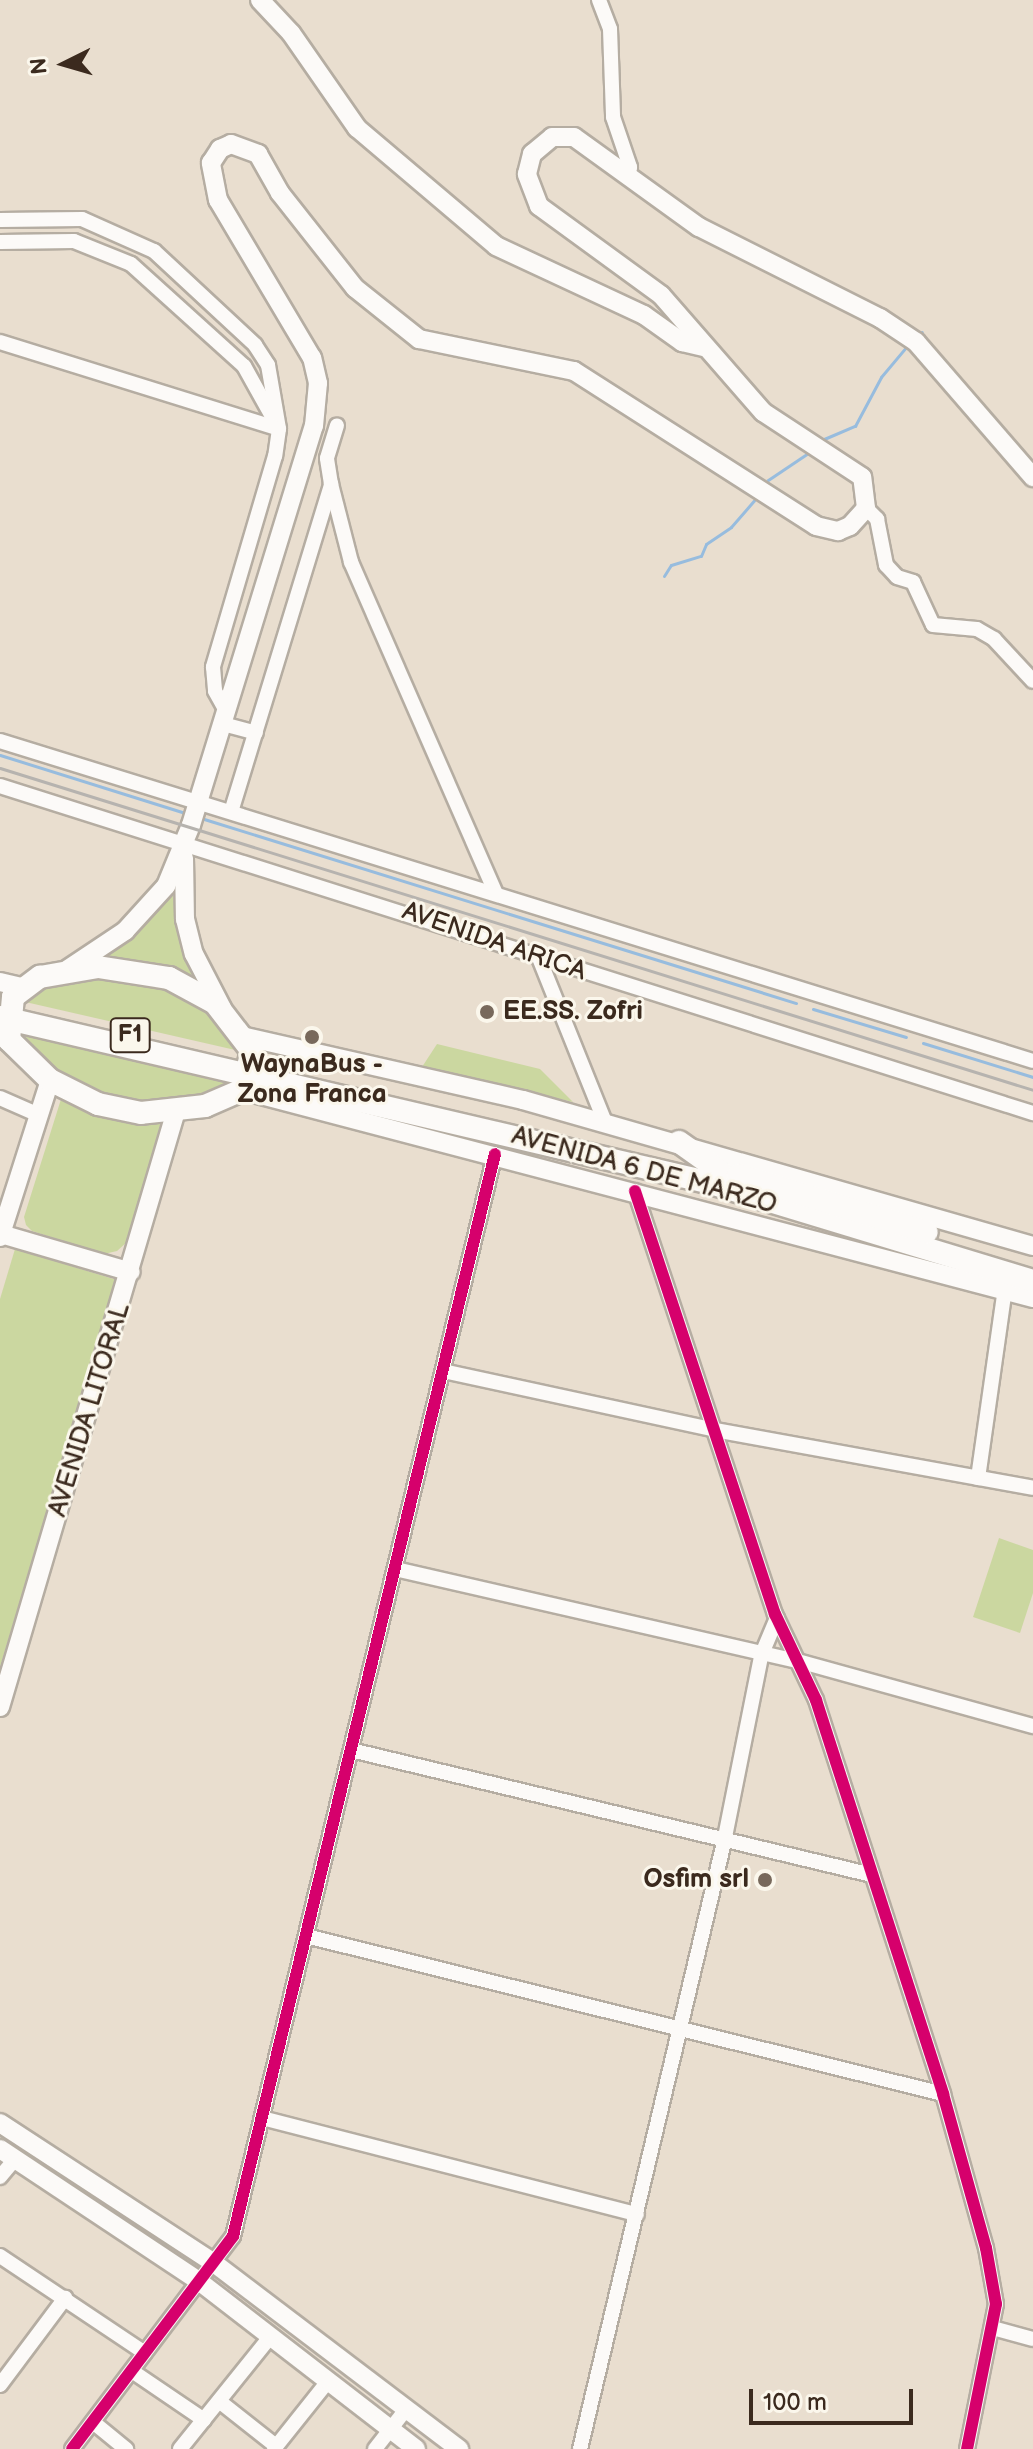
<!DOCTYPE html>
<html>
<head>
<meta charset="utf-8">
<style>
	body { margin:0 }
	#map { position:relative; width:1033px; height:2449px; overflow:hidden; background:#e9decf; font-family:"Balsamiq Sans",sans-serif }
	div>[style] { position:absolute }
	.green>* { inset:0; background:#cbd7a0 }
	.stream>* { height:3px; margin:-1.5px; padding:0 1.5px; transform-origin:1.5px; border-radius:1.5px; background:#97bcde }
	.roads { filter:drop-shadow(2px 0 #b5ada2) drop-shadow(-2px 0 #b5ada2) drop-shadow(0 2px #b5ada2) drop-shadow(0 -2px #b5ada2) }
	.minor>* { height:14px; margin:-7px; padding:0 7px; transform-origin:7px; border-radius:7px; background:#fcfaf8 }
	.major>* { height:18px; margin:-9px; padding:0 9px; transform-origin:9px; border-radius:9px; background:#fcfaf8 }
	.highway>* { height:22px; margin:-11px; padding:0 11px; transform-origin:11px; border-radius:11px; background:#fcfaf8 }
	.rail>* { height:3px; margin:-1.5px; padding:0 1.5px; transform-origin:1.5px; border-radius:1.5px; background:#b6b3af }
	.cycleway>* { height:12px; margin:-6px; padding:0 6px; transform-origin:6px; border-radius:6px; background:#d6006c }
	.dots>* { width:22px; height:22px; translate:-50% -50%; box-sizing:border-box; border:4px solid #fbf7ec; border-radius:50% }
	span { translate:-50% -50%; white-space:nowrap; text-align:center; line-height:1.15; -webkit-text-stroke:6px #fbf7ec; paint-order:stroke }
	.shield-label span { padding:2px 6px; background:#fbf7ec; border:2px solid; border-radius:6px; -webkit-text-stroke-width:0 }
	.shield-label { font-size:24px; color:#3b2a1e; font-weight:700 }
	.street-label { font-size:26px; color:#3b2a1e }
	.poi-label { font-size:26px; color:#3b2a1e; font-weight:700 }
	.left { translate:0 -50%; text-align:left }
	.right { translate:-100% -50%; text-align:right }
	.north { position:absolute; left:24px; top:24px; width:80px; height:80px; -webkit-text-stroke:6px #fbf7ec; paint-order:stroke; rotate:265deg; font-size:22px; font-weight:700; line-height:32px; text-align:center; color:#3b2a1e }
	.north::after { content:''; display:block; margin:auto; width:28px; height:36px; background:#3b2a1e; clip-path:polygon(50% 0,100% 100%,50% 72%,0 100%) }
	.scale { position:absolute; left:749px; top:2389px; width:164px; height:36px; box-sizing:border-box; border:4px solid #3b2a1e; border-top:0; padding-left:10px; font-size:24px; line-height:28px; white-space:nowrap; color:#3b2a1e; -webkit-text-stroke:6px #fbf7ec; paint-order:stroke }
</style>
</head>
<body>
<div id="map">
	<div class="green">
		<div style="clip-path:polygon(172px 888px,179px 940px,201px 986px,158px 965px,95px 958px,150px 919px)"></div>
		<div style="clip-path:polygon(81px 976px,153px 980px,215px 1015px,244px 1052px,21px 1001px,29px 991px)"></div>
		<div style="clip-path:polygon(14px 1027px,237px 1083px,210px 1097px,159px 1105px,94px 1096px,36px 1060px)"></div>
		<div style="clip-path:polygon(437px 1044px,540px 1069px,573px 1102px,422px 1067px)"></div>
		<div style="clip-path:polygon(62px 1096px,124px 1119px,161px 1122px,127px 1242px,117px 1251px,104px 1254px,32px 1231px,26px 1225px,24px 1217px)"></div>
		<div style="clip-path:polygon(15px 1249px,117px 1280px,0 1667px,0 1299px)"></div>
		<div style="clip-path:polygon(999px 1538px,1033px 1550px,1033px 1593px,1020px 1633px,973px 1617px)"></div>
	</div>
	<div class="stream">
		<div style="left:920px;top:333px;width:2px;rotate:-27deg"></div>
		<div style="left:824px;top:439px;width:34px;rotate:-23deg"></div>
		<div style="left:855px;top:426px;width:55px;rotate:-62deg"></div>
		<div style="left:881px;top:377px;width:39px;rotate:-50deg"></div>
		<div style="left:768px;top:480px;width:48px;rotate:-34deg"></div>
		<div style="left:664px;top:576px;width:13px;rotate:-58deg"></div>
		<div style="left:671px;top:565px;width:31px;rotate:-17deg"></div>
		<div style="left:701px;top:556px;width:13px;rotate:-67deg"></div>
		<div style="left:706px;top:544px;width:30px;rotate:-34deg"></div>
		<div style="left:731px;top:527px;width:35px;rotate:-49deg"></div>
		<div style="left:0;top:755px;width:194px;rotate:17.4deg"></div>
		<div style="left:204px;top:819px;width:620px;rotate:17.27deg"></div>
		<div style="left:813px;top:1009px;width:97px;rotate:16.8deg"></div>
		<div style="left:923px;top:1043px;width:115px;rotate:17.2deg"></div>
	</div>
	<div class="roads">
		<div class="minor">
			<div style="left:599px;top:0;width:31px;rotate:69deg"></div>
			<div style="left:610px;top:29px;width:88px;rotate:88deg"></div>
			<div style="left:613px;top:117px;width:53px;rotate:71.2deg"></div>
			<div style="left:630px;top:167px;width:11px;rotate:100deg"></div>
			<div style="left:0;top:220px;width:82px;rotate:-0.7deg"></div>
			<div style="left:82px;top:219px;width:79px;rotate:24deg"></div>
			<div style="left:154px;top:251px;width:138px;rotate:42.9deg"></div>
			<div style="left:255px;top:345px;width:24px;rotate:57deg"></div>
			<div style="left:268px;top:365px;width:65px;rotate:80.2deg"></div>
			<div style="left:279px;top:429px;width:27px;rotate:98deg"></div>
			<div style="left:275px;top:456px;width:220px;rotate:106.4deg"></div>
			<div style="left:213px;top:667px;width:24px;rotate:85deg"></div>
			<div style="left:215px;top:691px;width:25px;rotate:61deg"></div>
			<div style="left:0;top:242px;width:74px;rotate:-0.8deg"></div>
			<div style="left:74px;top:241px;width:61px;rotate:22deg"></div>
			<div style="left:131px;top:264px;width:152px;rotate:42.1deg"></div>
			<div style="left:244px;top:366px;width:64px;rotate:61deg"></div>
			<div style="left:0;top:342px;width:292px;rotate:17.3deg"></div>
			<div style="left:331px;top:484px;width:81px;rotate:75.6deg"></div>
			<div style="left:351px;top:562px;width:362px;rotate:66.4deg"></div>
			<div style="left:866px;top:508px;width:16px;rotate:45deg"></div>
			<div style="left:877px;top:519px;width:47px;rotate:78.9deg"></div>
			<div style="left:886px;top:565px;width:16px;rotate:47deg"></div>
			<div style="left:897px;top:577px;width:17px;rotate:17deg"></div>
			<div style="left:913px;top:582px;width:47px;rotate:65.1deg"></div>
			<div style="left:933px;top:625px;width:44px;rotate:5.2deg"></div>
			<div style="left:977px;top:629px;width:20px;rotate:30deg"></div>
			<div style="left:994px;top:639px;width:57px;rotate:47.1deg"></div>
			<div style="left:223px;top:724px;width:34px;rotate:15deg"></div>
			<div style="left:0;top:741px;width:1081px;rotate:17.21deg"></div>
			<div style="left:0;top:786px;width:1084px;rotate:17.57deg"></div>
			<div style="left:231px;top:812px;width:343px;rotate:-73deg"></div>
			<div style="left:331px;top:484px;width:26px;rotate:-99deg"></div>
			<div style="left:327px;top:458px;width:34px;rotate:-73deg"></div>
			<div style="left:537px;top:953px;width:182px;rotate:68.1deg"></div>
			<div style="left:0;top:1098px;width:43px;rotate:23.6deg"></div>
			<div style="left:635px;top:1191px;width:446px;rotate:71.7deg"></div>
			<div style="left:775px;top:1614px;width:95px;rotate:64.5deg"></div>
			<div style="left:816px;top:1700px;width:414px;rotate:72.1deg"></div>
			<div style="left:943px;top:2094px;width:160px;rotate:74.4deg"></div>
			<div style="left:986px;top:2248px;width:57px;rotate:79.9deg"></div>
			<div style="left:996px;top:2304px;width:148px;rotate:101.3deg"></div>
			<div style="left:443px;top:1371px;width:278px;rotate:12.2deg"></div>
			<div style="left:715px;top:1430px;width:323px;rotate:10.3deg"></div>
			<div style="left:978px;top:1478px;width:191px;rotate:-81.9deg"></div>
			<div style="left:395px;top:1569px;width:413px;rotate:12.9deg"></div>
			<div style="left:798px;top:1661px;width:244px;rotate:15.5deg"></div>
			<div style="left:351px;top:1750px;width:536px;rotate:13.49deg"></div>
			<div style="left:306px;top:1936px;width:656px;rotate:13.93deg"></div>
			<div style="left:262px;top:2118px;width:387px;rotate:14.4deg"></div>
			<div style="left:0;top:2177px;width:23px;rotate:-50deg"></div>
			<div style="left:0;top:2256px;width:174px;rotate:33.8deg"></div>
			<div style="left:993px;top:2328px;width:41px;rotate:15.4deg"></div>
			<div style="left:132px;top:2371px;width:87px;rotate:34.2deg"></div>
			<div style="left:0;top:2385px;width:109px;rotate:-53.2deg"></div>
			<div style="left:219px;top:2401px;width:73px;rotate:38.3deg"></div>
			<div style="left:93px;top:2422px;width:43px;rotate:39.3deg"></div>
			<div style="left:72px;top:2449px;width:267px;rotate:-52.9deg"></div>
			<div style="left:233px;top:2236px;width:1113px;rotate:-76.39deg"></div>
			<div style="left:180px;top:2449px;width:145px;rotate:-51.2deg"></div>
			<div style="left:274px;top:2449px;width:88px;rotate:-51.4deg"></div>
			<div style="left:375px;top:2449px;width:52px;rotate:-52deg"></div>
			<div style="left:580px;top:2449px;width:624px;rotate:-76.65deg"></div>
			<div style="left:724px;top:1842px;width:190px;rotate:-78.7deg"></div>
			<div style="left:761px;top:1656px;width:41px;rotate:-67.2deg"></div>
		</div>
		<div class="major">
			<div style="left:260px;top:0;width:45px;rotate:46.8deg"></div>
			<div style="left:291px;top:33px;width:116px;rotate:55.2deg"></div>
			<div style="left:357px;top:128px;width:182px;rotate:40.3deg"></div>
			<div style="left:496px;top:246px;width:163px;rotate:25deg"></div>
			<div style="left:644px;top:315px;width:47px;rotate:35.4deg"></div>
			<div style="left:682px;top:342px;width:23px;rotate:13deg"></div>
			<div style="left:184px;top:858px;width:61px;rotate:89.1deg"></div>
			<div style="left:185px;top:919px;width:36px;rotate:76deg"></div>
			<div style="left:194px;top:954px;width:61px;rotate:62.6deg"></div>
			<div style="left:68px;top:969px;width:69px;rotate:-33.7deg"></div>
			<div style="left:125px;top:931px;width:61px;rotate:-47.7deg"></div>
			<div style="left:166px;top:886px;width:66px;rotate:-67.7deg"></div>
			<div style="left:191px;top:825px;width:418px;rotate:-72.9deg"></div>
			<div style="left:314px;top:426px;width:43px;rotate:-84.7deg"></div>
			<div style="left:318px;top:383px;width:26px;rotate:-103deg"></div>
			<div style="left:312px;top:358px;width:184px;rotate:-120.7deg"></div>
			<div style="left:218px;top:200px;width:38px;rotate:-101deg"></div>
			<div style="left:211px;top:163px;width:17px;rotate:-57deg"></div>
			<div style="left:220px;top:149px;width:12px;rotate:-24deg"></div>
			<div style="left:231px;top:144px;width:29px;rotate:20deg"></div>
			<div style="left:258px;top:154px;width:45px;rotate:60.6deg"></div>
			<div style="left:280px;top:193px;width:121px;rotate:51.7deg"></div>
			<div style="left:355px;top:288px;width:82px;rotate:38.6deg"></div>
			<div style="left:419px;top:339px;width:158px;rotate:11.7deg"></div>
			<div style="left:574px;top:371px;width:287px;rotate:32.6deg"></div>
			<div style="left:816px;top:526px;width:23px;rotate:13deg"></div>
			<div style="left:838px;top:531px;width:13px;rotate:-23deg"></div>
			<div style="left:850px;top:526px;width:24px;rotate:-48deg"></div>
			<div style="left:866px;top:508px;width:31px;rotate:-97deg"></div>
			<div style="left:862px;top:477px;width:118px;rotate:-146.7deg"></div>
			<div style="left:763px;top:412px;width:155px;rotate:-131.1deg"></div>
			<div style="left:661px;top:295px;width:151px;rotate:-143.9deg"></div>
			<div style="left:539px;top:206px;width:34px;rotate:-111deg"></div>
			<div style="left:527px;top:174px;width:21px;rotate:-76deg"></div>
			<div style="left:532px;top:154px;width:26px;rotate:-40deg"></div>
			<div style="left:552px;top:137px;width:22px"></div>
			<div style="left:574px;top:137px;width:154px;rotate:35.8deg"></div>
			<div style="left:699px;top:227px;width:203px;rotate:26.7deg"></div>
			<div style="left:880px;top:318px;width:43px;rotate:33.7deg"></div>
			<div style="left:916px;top:342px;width:179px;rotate:49.1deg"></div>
			<div style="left:0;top:982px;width:22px;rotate:13deg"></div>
			<div style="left:246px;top:1037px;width:284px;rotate:12.8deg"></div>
			<div style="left:523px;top:1100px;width:530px;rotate:15.98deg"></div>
			<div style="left:242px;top:1090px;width:818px;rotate:14.73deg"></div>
			<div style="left:1px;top:1234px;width:135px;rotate:16.3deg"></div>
			<div style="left:0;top:1237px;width:165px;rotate:-72.3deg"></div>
			<div style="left:0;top:1707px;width:621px;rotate:-73.55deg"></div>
			<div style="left:0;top:2123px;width:256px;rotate:33.2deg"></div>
			<div style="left:214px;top:2263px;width:308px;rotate:37.2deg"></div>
			<div style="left:0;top:2149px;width:240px;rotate:33.6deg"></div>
			<div style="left:200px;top:2282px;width:273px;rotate:37.7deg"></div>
		</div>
		<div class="highway">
			<div style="left:98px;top:967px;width:72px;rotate:8.8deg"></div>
			<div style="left:169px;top:978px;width:52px;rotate:28.5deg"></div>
			<div style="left:215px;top:1003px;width:61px;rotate:52.4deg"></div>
			<div style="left:252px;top:1051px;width:40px;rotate:104.4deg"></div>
			<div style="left:242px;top:1090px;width:40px;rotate:156.6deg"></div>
			<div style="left:205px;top:1106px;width:64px;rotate:173.8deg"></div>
			<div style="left:141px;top:1113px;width:44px;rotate:-168.2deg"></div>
			<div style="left:98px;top:1104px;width:54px;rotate:-153.4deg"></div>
			<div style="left:50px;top:1080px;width:57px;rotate:-135.7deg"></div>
			<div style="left:9px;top:1040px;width:43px;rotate:-84.7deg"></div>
			<div style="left:13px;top:997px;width:34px;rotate:-37deg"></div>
			<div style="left:40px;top:977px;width:59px;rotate:-9.8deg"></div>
			<div style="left:0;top:1017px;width:726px;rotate:13.14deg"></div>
			<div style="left:707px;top:1182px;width:341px;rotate:16.9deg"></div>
			<div style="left:679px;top:1142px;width:50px;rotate:35.3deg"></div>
			<div style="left:738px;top:1175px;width:197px;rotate:16.8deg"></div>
		</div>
	</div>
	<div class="rail">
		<div style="left:0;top:768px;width:1082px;rotate:17.31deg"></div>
	</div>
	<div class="cycleway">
		<div style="left:635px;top:1191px;width:446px;rotate:71.7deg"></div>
		<div style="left:775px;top:1614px;width:95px;rotate:64.5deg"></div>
		<div style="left:816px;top:1700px;width:414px;rotate:72.1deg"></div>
		<div style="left:943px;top:2094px;width:160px;rotate:74.4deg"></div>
		<div style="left:986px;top:2248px;width:57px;rotate:79.9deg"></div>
		<div style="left:996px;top:2304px;width:148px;rotate:101.3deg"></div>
		<div style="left:72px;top:2449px;width:267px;rotate:-52.9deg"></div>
		<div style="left:233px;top:2236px;width:1113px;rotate:-76.39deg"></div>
	</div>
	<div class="dots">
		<div style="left:487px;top:1012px;background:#78695c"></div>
		<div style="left:312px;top:1037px;background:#78695c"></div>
		<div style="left:765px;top:1880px;background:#78695c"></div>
	</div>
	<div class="shield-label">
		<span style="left:130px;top:1035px">F1</span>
	</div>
	<div class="street-label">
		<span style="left:494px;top:942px;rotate:19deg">AVENIDA ARICA</span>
		<span style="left:644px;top:1171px;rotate:15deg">AVENIDA 6 DE MARZO</span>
		<span style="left:90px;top:1410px;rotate:-73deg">AVENIDA LITORAL</span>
	</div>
	<div class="poi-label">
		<span class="left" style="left:503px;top:1012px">EE.SS. Zofri</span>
		<span style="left:312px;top:1080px">WaynaBus -<br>Zona Franca</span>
		<span class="right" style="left:749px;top:1880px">Osfim srl</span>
	</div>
	<div class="north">N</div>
	<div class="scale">100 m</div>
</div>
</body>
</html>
